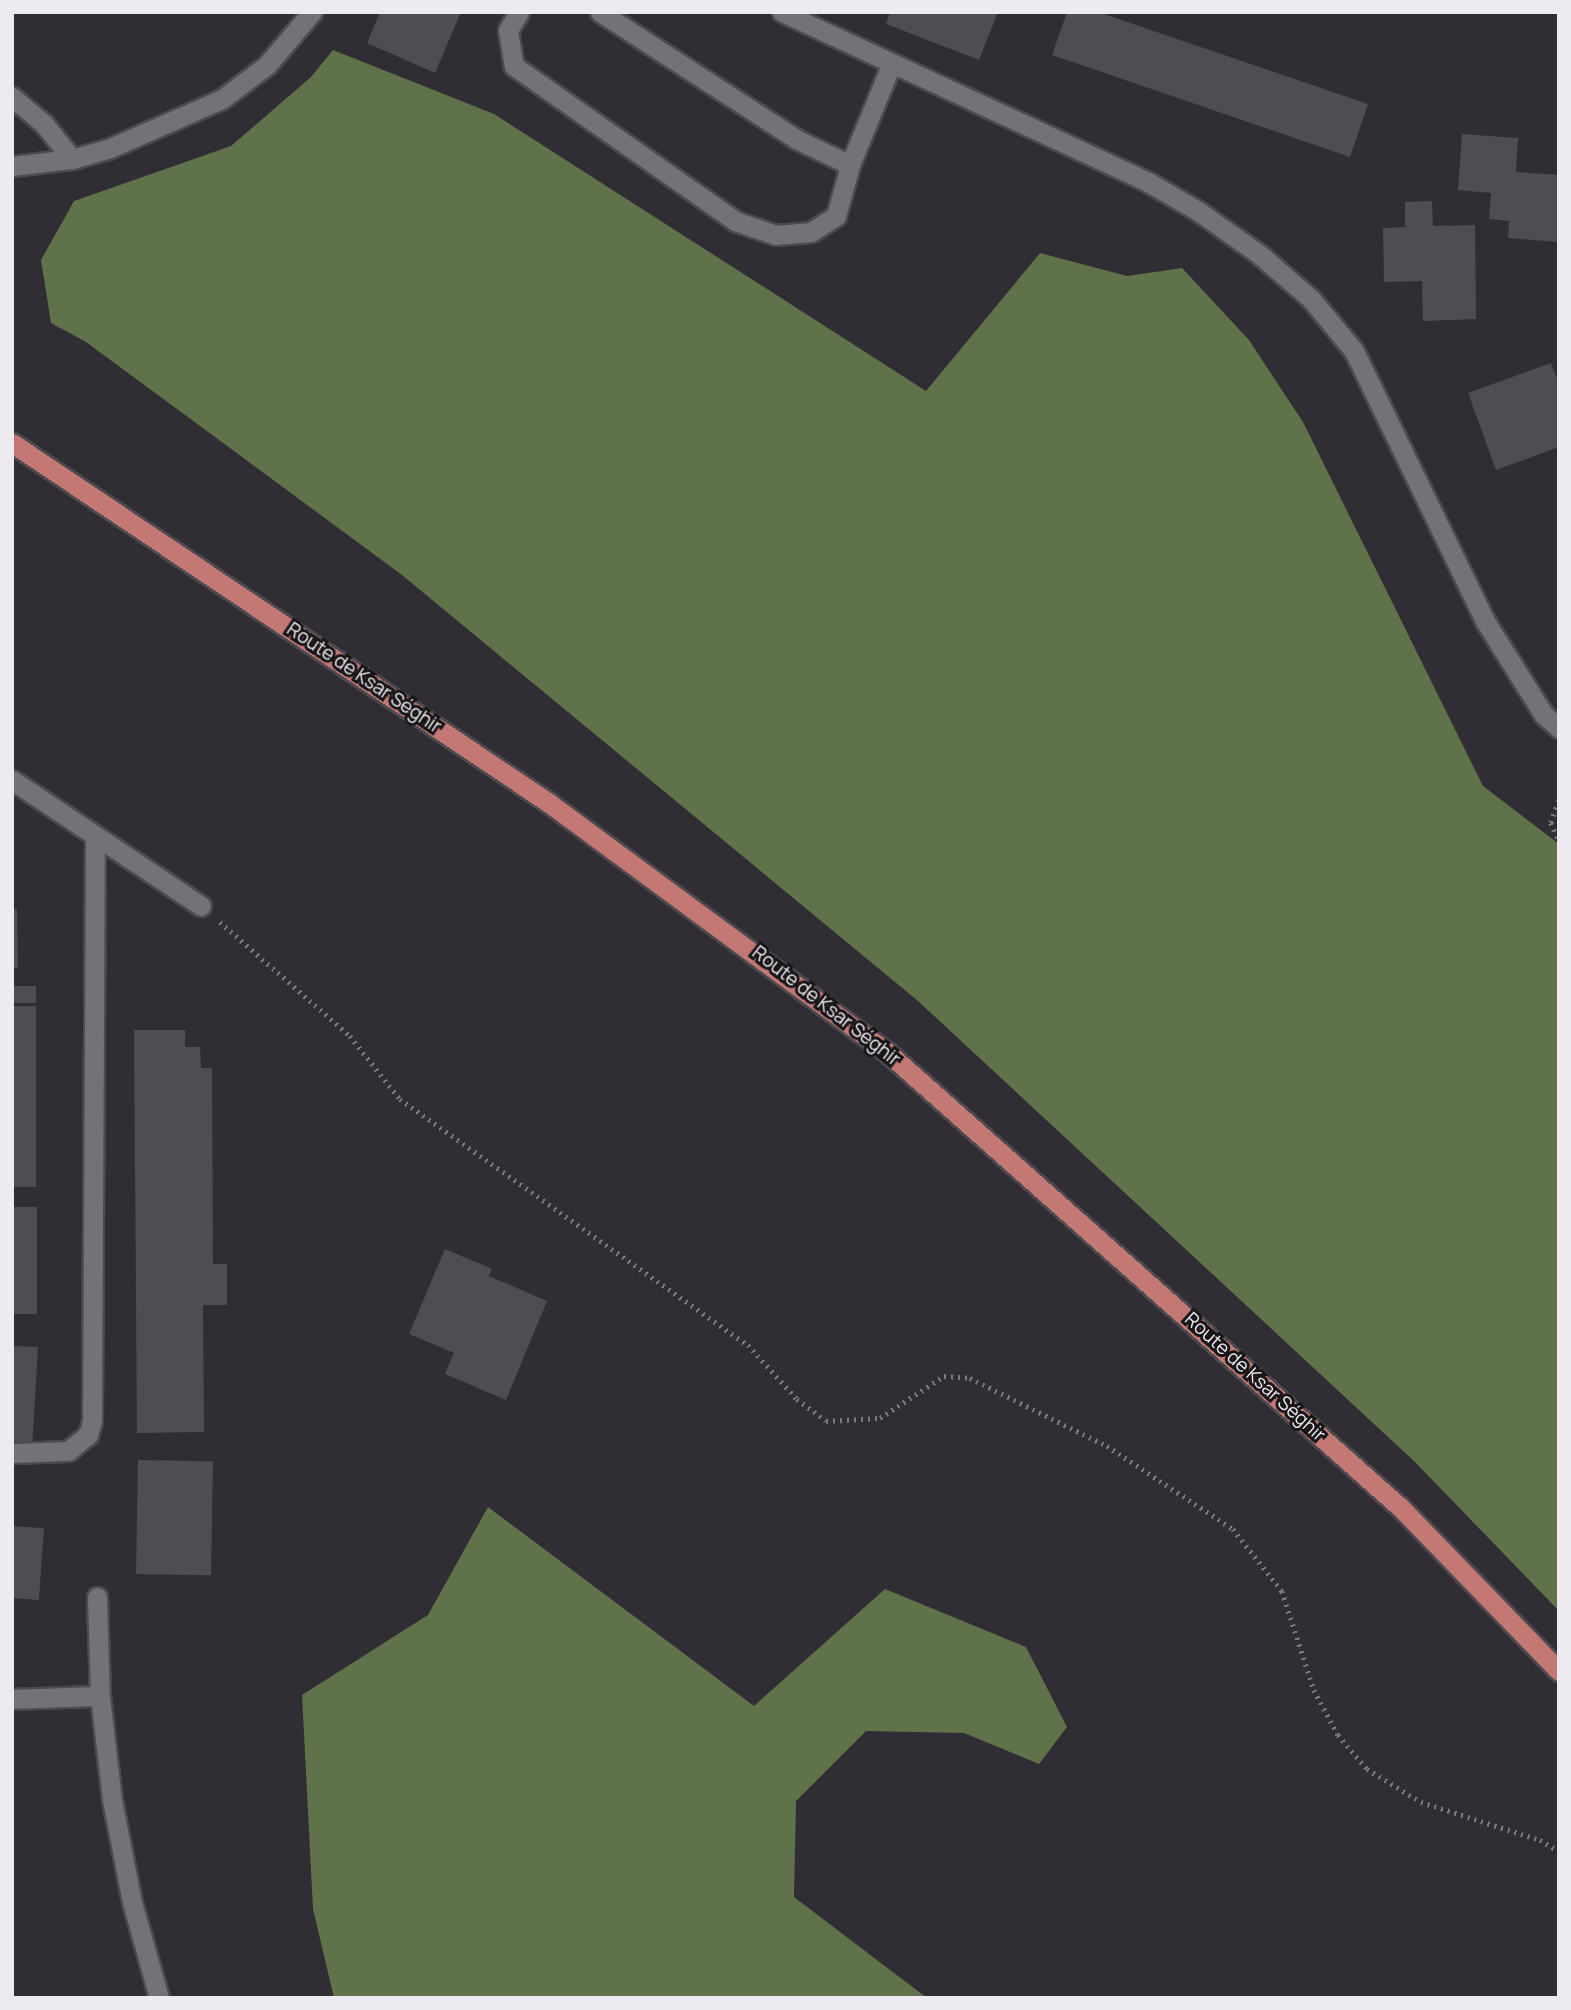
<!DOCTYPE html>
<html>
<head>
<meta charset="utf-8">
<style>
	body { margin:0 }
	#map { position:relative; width:1571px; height:2010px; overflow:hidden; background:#312d34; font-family:Manrope,sans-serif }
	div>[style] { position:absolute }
	.forest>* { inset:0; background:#5f7249 }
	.building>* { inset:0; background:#504c54; transform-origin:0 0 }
	.path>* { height:4.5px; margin-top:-2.25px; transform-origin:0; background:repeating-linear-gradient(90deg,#7c797f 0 2px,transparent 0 7px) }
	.roads { filter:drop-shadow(2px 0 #4c494f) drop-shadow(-2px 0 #4c494f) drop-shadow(0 2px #4c494f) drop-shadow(0 -2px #4c494f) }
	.service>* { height:19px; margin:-9.5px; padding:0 9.5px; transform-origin:9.5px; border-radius:9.5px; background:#757179 }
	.minor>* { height:19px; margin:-9.5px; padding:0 9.5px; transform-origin:9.5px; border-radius:9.5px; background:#757179 }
	.primary>* { height:19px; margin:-9.5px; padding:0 9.5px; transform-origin:9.5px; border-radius:9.5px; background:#c37874 }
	span { translate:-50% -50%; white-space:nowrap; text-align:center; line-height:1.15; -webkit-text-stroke:6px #181619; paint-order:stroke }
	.street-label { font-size:19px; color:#edebf0 }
	.frame { position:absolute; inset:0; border:14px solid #edebf0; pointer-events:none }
</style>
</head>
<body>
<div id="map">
	<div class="forest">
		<div style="clip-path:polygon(333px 50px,494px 114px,926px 391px,1040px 253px,1127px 276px,1182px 268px,1249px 340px,1303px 422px,1483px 786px,1559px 844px,1559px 1611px,1415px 1462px,918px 1001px,402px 575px,86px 342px,51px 323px,41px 260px,74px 201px,231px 146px,311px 77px)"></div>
		<div style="clip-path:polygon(488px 1507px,754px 1706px,885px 1589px,1026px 1647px,1067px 1727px,1039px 1764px,964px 1733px,866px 1731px,796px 1801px,794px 1897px,927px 1998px,334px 1998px,313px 1909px,302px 1695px,428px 1615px)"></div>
	</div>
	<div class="building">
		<div style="clip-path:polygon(380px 12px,461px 12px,435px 73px,367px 43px)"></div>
		<div style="clip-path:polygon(890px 12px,998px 12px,979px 60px,886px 24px)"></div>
		<div style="clip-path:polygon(1067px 12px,1098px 12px,1368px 104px,1350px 157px,1052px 55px)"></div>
		<div style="clip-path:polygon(1462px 134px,1518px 138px,1516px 172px,1559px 175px,1558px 242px,1508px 238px,1509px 221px,1489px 219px,1491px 193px,1458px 190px)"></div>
		<div style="clip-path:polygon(1432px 201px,1433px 226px,1475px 225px,1476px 319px,1423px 321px,1422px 281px,1384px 282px,1383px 228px,1405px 227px,1405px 202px)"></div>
		<div style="clip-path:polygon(1551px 363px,1559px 384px,1559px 447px,1496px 470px,1468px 393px)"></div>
		<div style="clip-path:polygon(12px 909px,17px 909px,18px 968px,12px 968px)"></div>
		<div style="left:12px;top:986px;width:24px;height:17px"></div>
		<div style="left:12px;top:1006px;width:24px;height:181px"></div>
		<div style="clip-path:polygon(134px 1030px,185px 1030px,185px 1047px,200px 1047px,201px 1068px,212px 1068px,213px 1264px,227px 1264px,227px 1305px,203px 1305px,204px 1432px,137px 1433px)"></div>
		<div style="left:12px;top:1207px;width:25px;height:107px"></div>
		<div style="clip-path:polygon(445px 1249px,492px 1269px,489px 1276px,547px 1301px,506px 1400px,445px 1374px,454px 1353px,409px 1334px)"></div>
		<div style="clip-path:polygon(12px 1346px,38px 1347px,32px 1449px,12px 1448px)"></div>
		<div style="left:138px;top:1460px;width:75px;height:114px;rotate:1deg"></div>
		<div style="left:12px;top:1526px;width:32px;height:72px;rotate:4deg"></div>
	</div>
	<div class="path">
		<div style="left:1559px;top:801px;width:23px;rotate:110deg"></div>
		<div style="left:1551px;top:823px;width:20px;rotate:66deg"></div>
		<div style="left:220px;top:922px;width:173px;rotate:41.2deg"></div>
		<div style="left:350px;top:1036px;width:80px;rotate:51.6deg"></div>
		<div style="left:400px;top:1099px;width:426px;rotate:35.3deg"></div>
		<div style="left:748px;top:1345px;width:73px;rotate:47.8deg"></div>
		<div style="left:797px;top:1399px;width:36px;rotate:37deg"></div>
		<div style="left:826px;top:1421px;width:54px;rotate:-3.2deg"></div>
		<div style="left:880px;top:1418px;width:77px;rotate:-33.3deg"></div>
		<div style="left:944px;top:1376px;width:26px;rotate:4deg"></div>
		<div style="left:970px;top:1378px;width:153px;rotate:26.4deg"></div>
		<div style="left:1107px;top:1446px;width:151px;rotate:33.4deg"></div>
		<div style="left:1233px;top:1529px;width:79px;rotate:51.7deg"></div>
		<div style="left:1282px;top:1591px;width:104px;rotate:72.1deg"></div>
		<div style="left:1314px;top:1690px;width:51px;rotate:61.9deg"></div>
		<div style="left:1338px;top:1735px;width:45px;rotate:49.5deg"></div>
		<div style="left:1367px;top:1769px;width:63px;rotate:31.4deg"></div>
		<div style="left:1421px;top:1802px;width:125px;rotate:17.7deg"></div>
		<div style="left:1540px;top:1840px;width:22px;rotate:30deg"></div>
	</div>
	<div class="roads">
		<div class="service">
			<div style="left:519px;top:12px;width:21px;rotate:121deg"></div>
			<div style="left:508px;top:30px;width:36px;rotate:81deg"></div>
			<div style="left:514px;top:66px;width:270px;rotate:35deg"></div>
			<div style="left:735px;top:221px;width:43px;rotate:18.9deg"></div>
			<div style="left:776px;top:235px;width:35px;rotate:-5deg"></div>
			<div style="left:811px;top:232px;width:30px;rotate:-33deg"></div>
			<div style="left:836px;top:216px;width:53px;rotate:-74.6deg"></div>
			<div style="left:850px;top:165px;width:108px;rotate:-67.7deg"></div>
			<div style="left:600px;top:12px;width:234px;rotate:32.9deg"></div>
			<div style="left:796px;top:139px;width:60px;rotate:25.7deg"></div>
			<div style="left:12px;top:97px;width:42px;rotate:40.2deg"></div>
			<div style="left:44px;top:124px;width:45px;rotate:51.3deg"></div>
		</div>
		<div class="minor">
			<div style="left:782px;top:12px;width:404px;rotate:24.9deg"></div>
			<div style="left:1148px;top:182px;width:58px;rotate:30.1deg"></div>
			<div style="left:1198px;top:211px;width:75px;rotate:35.2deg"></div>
			<div style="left:1259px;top:254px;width:69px;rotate:40.9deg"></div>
			<div style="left:1311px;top:299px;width:67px;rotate:50.4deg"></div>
			<div style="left:1354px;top:351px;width:300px;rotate:64.1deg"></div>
			<div style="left:1485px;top:621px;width:111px;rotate:57.9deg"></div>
			<div style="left:1544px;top:715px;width:20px;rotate:41deg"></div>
			<div style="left:12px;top:166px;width:60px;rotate:-6.7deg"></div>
			<div style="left:72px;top:159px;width:37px;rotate:-16deg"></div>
			<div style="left:108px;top:149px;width:124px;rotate:-23.7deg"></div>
			<div style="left:222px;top:99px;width:56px;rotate:-37.1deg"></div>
			<div style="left:267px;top:65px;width:70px;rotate:-49.7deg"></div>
			<div style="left:12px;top:780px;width:227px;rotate:33.7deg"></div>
			<div style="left:12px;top:1453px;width:56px;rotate:-2deg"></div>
			<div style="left:68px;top:1451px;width:26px;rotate:-39deg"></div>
			<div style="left:88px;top:1435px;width:15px;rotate:-74deg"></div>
			<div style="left:92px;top:1421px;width:585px;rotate:-89.71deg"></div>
			<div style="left:97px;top:1597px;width:99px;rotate:88.3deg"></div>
			<div style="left:100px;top:1696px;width:105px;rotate:83.4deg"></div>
			<div style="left:112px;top:1800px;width:104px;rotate:78.9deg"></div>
			<div style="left:132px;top:1902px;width:100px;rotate:74.3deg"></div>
			<div style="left:12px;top:1699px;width:88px;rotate:-2deg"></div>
		</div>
		<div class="primary">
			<div style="left:12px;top:443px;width:647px;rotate:33.84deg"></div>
			<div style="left:549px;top:803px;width:420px;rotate:36.4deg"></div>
			<div style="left:887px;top:1052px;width:687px;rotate:41.58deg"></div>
			<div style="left:1401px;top:1508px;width:227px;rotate:45.9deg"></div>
		</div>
	</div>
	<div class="street-label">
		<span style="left:364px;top:678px;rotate:34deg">Route de Ksar Séghir</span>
		<span style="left:826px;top:1006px;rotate:38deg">Route de Ksar Séghir</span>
		<span style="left:1255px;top:1377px;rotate:42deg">Route de Ksar Séghir</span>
	</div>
	<div class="frame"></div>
</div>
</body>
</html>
